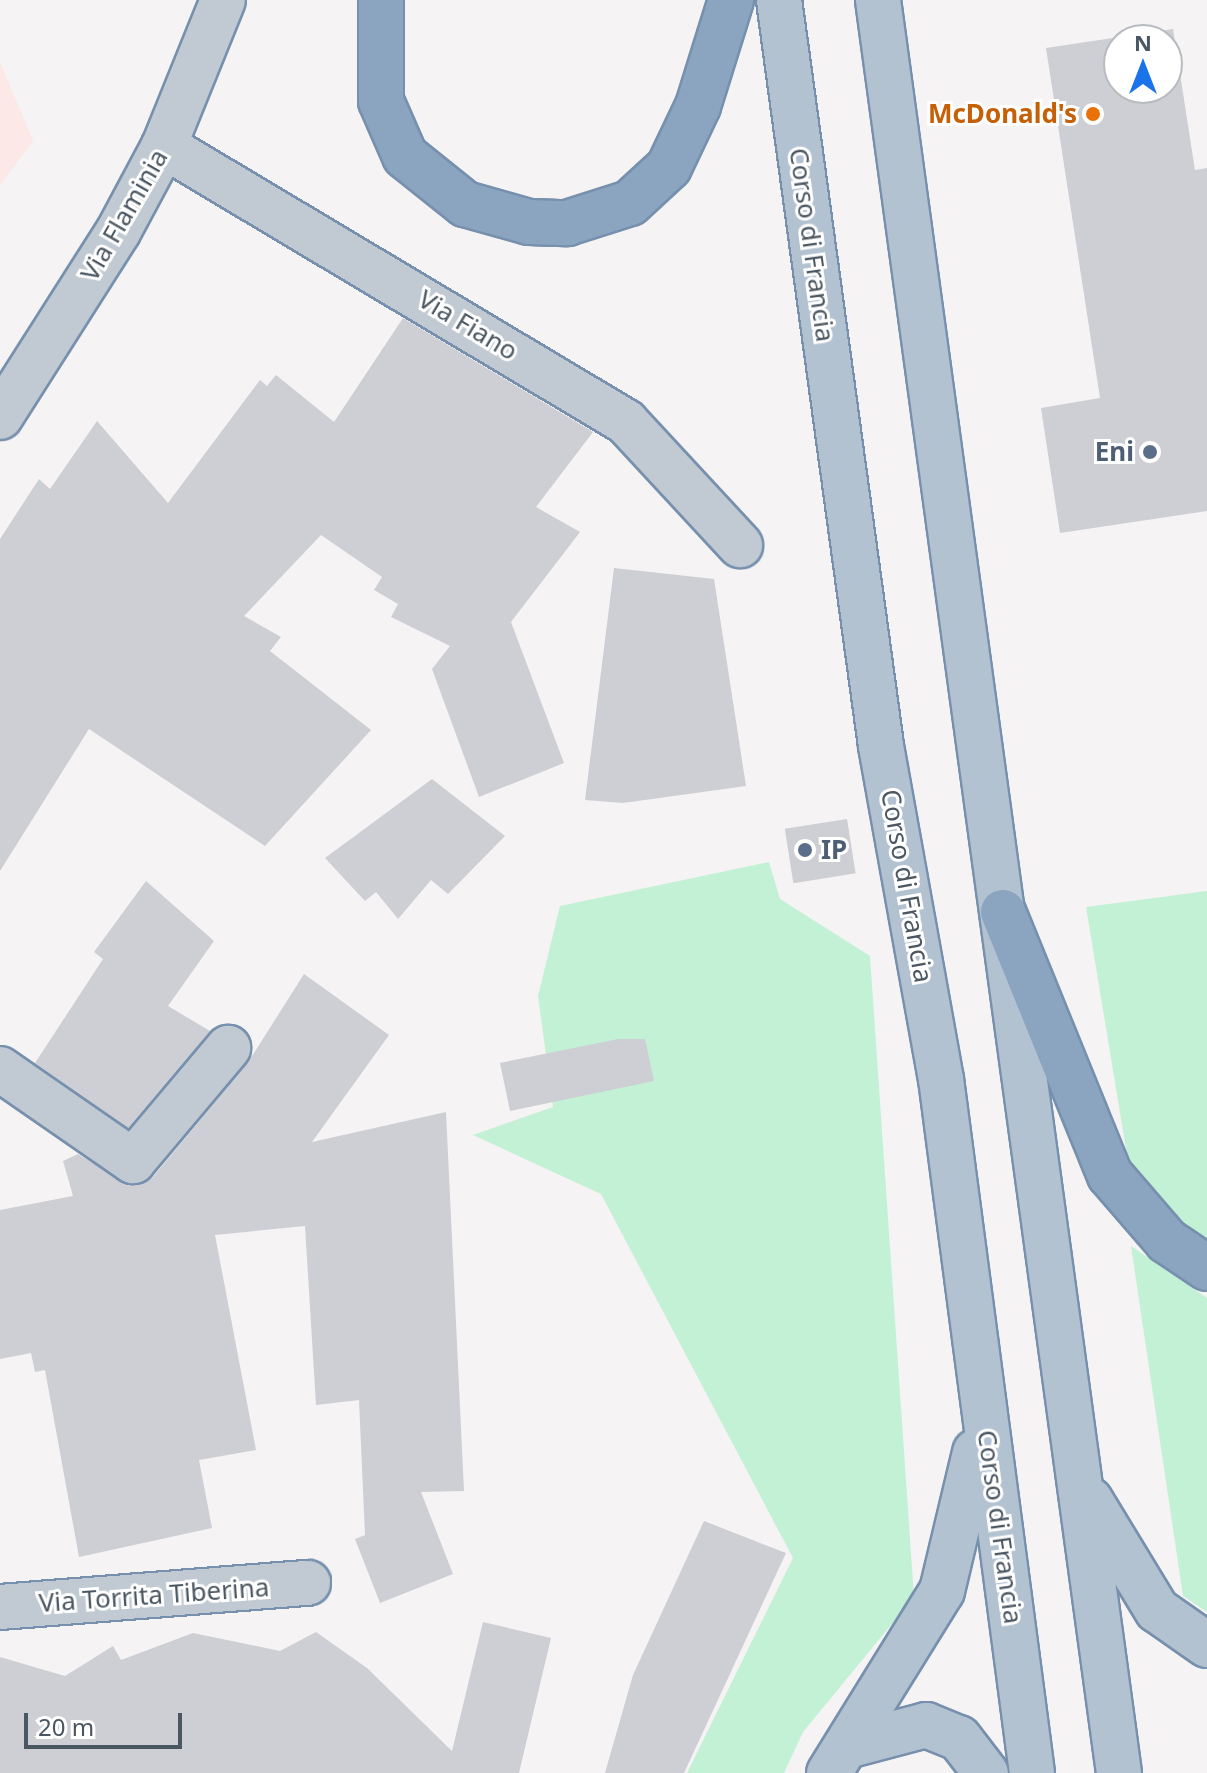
<!DOCTYPE html>
<html>
<head>
<meta charset="utf-8">
<style>
	body { margin:0 }
	#map { position:relative; width:1207px; height:1773px; overflow:hidden; background:#f5f3f3; font-family:"Noto Sans",sans-serif }
	div>[style] { position:absolute }
	.medical>* { inset:0; background:#fce8e6 }
	.green>* { inset:0; background:#c3f1d5 }
	.building>* { inset:0; background:#cdcfd5; transform-origin:0 0 }
	.roads { filter:drop-shadow(2px 0 #7690ad) drop-shadow(-2px 0 #7690ad) drop-shadow(0 2px #7690ad) drop-shadow(0 -2px #7690ad) }
	.minor>* { height:44px; margin:-22px; padding:0 22px; transform-origin:22px; border-radius:22px; background:#c1cad2 }
	.major>* { height:44px; margin:-22px; padding:0 22px; transform-origin:22px; border-radius:22px; background:#b3c2d1 }
	.highway>* { height:44px; margin:-22px; padding:0 22px; transform-origin:22px; border-radius:22px; background:#8ba5c1 }
	.dots>* { width:22px; height:22px; translate:-50% -50%; box-sizing:border-box; border:4px solid #fff; border-radius:50% }
	span { translate:-50% -50%; white-space:nowrap; text-align:center; line-height:1.15; -webkit-text-stroke:6px #fff; paint-order:stroke }
	.food-label { font-size:26px; color:#c56008; font-weight:700 }
	.right { translate:-100% -50%; text-align:right }
	.street-label { font-size:26px; color:#4a5661 }
	.service-label { font-size:26px; color:#4e5e75; font-weight:700 }
	.left { translate:0 -50%; text-align:left }
	.north { position:absolute; left:1103px; top:24px; width:80px; height:80px; box-sizing:border-box; background:#fff; border:2px solid #b7bbc0; border-radius:50%; rotate:0deg; font-size:22px; font-weight:700; line-height:32px; text-align:center; color:#4a5661 }
	.north::after { content:''; display:block; margin:auto; width:28px; height:36px; background:#1a73e8; clip-path:polygon(50% 0,100% 100%,50% 72%,0 100%) }
	.scale { position:absolute; left:24px; top:1713px; width:158px; height:36px; box-sizing:border-box; border:4px solid #4a5661; border-top:0; padding-left:10px; font-size:24px; line-height:28px; white-space:nowrap; color:#4a5661; -webkit-text-stroke:6px #fff; paint-order:stroke }
</style>
</head>
<body>
<div id="map">
	<div class="medical">
		<div style="clip-path:polygon(0 62px,33px 141px,0 185px)"></div>
	</div>
	<div class="green">
		<div style="clip-path:polygon(769px 862px,780px 899px,870px 956px,914px 1597px,803px 1732px,784px 1773px,687px 1773px,793px 1558px,601px 1194px,473px 1135px,553px 1107px,538px 996px,560px 906px)"></div>
		<div style="clip-path:polygon(1207px 891px,1207px 1241px,1169px 1218px,1127px 1155px,1086px 907px)"></div>
		<div style="clip-path:polygon(1131px 1246px,1207px 1298px,1207px 1612px,1183px 1596px)"></div>
	</div>
	<div class="building">
		<div style="clip-path:polygon(evenodd,1173px 29px,1195px 170px,1207px 168px,1207px 511px,1060px 533px,1041px 408px,1100px 398px,1046px 48px,1173px 29px,1119px 40px,1167px 40px,1167px 88px,1119px 88px,1119px 40px)"></div>
		<div style="clip-path:polygon(403px 318px,593px 432px,536px 507px,580px 532px,511px 622px,564px 763px,479px 797px,432px 669px,450px 646px,391px 617px,398px 604px,374px 590px,382px 577px,321px 535px,244px 616px,281px 637px,270px 651px,371px 730px,265px 846px,89px 729px,0 871px,0 539px,39px 479px,50px 489px,97px 421px,168px 503px,260px 380px,267px 386px,276px 375px,334px 422px)"></div>
		<div style="clip-path:polygon(614px 568px,714px 579px,746px 786px,623px 803px,585px 800px)"></div>
		<div style="clip-path:polygon(432px 779px,505px 836px,448px 894px,431px 880px,398px 919px,376px 892px,365px 901px,325px 858px)"></div>
		<div style="left:847px;top:819px;width:55px;height:63px;rotate:81deg"></div>
		<div style="clip-path:polygon(146px 881px,214px 941px,168px 1006px,210px 1031px,128px 1128px,35px 1063px,103px 959px,94px 952px)"></div>
		<div style="clip-path:polygon(304px 974px,389px 1035px,312px 1142px,446px 1112px,464px 1491px,421px 1492px,453px 1574px,380px 1603px,355px 1539px,365px 1535px,359px 1400px,316px 1405px,305px 1226px,215px 1235px,256px 1450px,199px 1460px,212px 1528px,79px 1557px,45px 1370px,35px 1372px,31px 1353px,0 1359px,0 1210px,73px 1196px,63px 1161px,78px 1154px,129px 1186px,152px 1178px,247px 1064px)"></div>
		<div style="clip-path:polygon(618px 1039px,645px 1039px,654px 1081px,510px 1111px,500px 1063px)"></div>
		<div style="clip-path:polygon(704px 1521px,786px 1553px,684px 1773px,605px 1773px,633px 1675px)"></div>
		<div style="clip-path:polygon(483px 1622px,551px 1638px,519px 1773px,0 1773px,0 1657px,65px 1676px,113px 1646px,121px 1660px,193px 1633px,280px 1651px,316px 1632px,367px 1668px,452px 1751px)"></div>
	</div>
	<div class="roads">
		<div class="minor">
			<div style="left:164px;top:146px;width:538px;rotate:30.85deg"></div>
			<div style="left:626px;top:422px;width:168px;rotate:47.2deg"></div>
			<div style="left:0;top:417px;width:219px;rotate:-57.5deg"></div>
			<div style="left:118px;top:232px;width:98px;rotate:-61.9deg"></div>
			<div style="left:164px;top:146px;width:157px;rotate:-68deg"></div>
			<div style="left:0;top:1069px;width:162px;rotate:34.7deg"></div>
			<div style="left:133px;top:1161px;width:148px;rotate:-49.9deg"></div>
			<div style="left:0;top:1607px;width:309px;rotate:-4.5deg"></div>
		</div>
		<div class="major">
			<div style="left:779px;top:0;width:753px;rotate:82.21deg"></div>
			<div style="left:881px;top:746px;width:338px;rotate:79.8deg"></div>
			<div style="left:941px;top:1079px;width:700px;rotate:82.53deg"></div>
			<div style="left:878px;top:0;width:1789px;rotate:82.26deg"></div>
			<div style="left:1090px;top:1500px;width:129px;rotate:58.7deg"></div>
			<div style="left:1157px;top:1610px;width:61px;rotate:35deg"></div>
			<div style="left:847px;top:1746px;width:82px;rotate:-14.9deg"></div>
			<div style="left:926px;top:1725px;width:35px;rotate:22deg"></div>
			<div style="left:959px;top:1738px;width:44px;rotate:52.4deg"></div>
			<div style="left:829px;top:1773px;width:214px;rotate:-58.2deg"></div>
			<div style="left:942px;top:1591px;width:143px;rotate:-76.6deg"></div>
		</div>
		<div class="highway">
			<div style="left:381px;top:0;width:101px;rotate:90deg"></div>
			<div style="left:381px;top:101px;width:60px;rotate:66.4deg"></div>
			<div style="left:405px;top:156px;width:77px;rotate:38.7deg"></div>
			<div style="left:465px;top:204px;width:66px;rotate:15.7deg"></div>
			<div style="left:529px;top:222px;width:38px;rotate:2deg"></div>
			<div style="left:567px;top:223px;width:66px;rotate:-17.6deg"></div>
			<div style="left:630px;top:203px;width:53px;rotate:-42.7deg"></div>
			<div style="left:669px;top:167px;width:68px;rotate:-64.6deg"></div>
			<div style="left:698px;top:106px;width:111px;rotate:-72.7deg"></div>
			<div style="left:1003px;top:912px;width:284px;rotate:67.9deg"></div>
			<div style="left:1110px;top:1175px;width:87px;rotate:49.2deg"></div>
			<div style="left:1167px;top:1241px;width:48px;rotate:34deg"></div>
		</div>
	</div>
	<div class="dots">
		<div style="left:1093px;top:114px;background:#e8710a"></div>
		<div style="left:1150px;top:452px;background:#5c6f8a"></div>
		<div style="left:805px;top:850px;background:#5c6f8a"></div>
	</div>
	<div class="food-label">
		<span class="right" style="left:1077px;top:114px">McDonald's</span>
	</div>
	<div class="street-label">
		<span style="left:124px;top:215px;rotate:-60deg">Via Flaminia</span>
		<span style="left:812px;top:245px;rotate:82deg">Corso di Francia</span>
		<span style="left:468px;top:325px;rotate:31deg">Via Fiano</span>
		<span style="left:907px;top:886px;rotate:80deg">Corso di Francia</span>
		<span style="left:1000px;top:1527px;rotate:82deg">Corso di Francia</span>
		<span style="left:154px;top:1595px;rotate:-4deg">Via Torrita Tiberina</span>
	</div>
	<div class="service-label">
		<span class="right" style="left:1134px;top:452px">Eni</span>
		<span class="left" style="left:821px;top:850px">IP</span>
	</div>
	<div class="north">N</div>
	<div class="scale">20 m</div>
</div>
</body>
</html>
